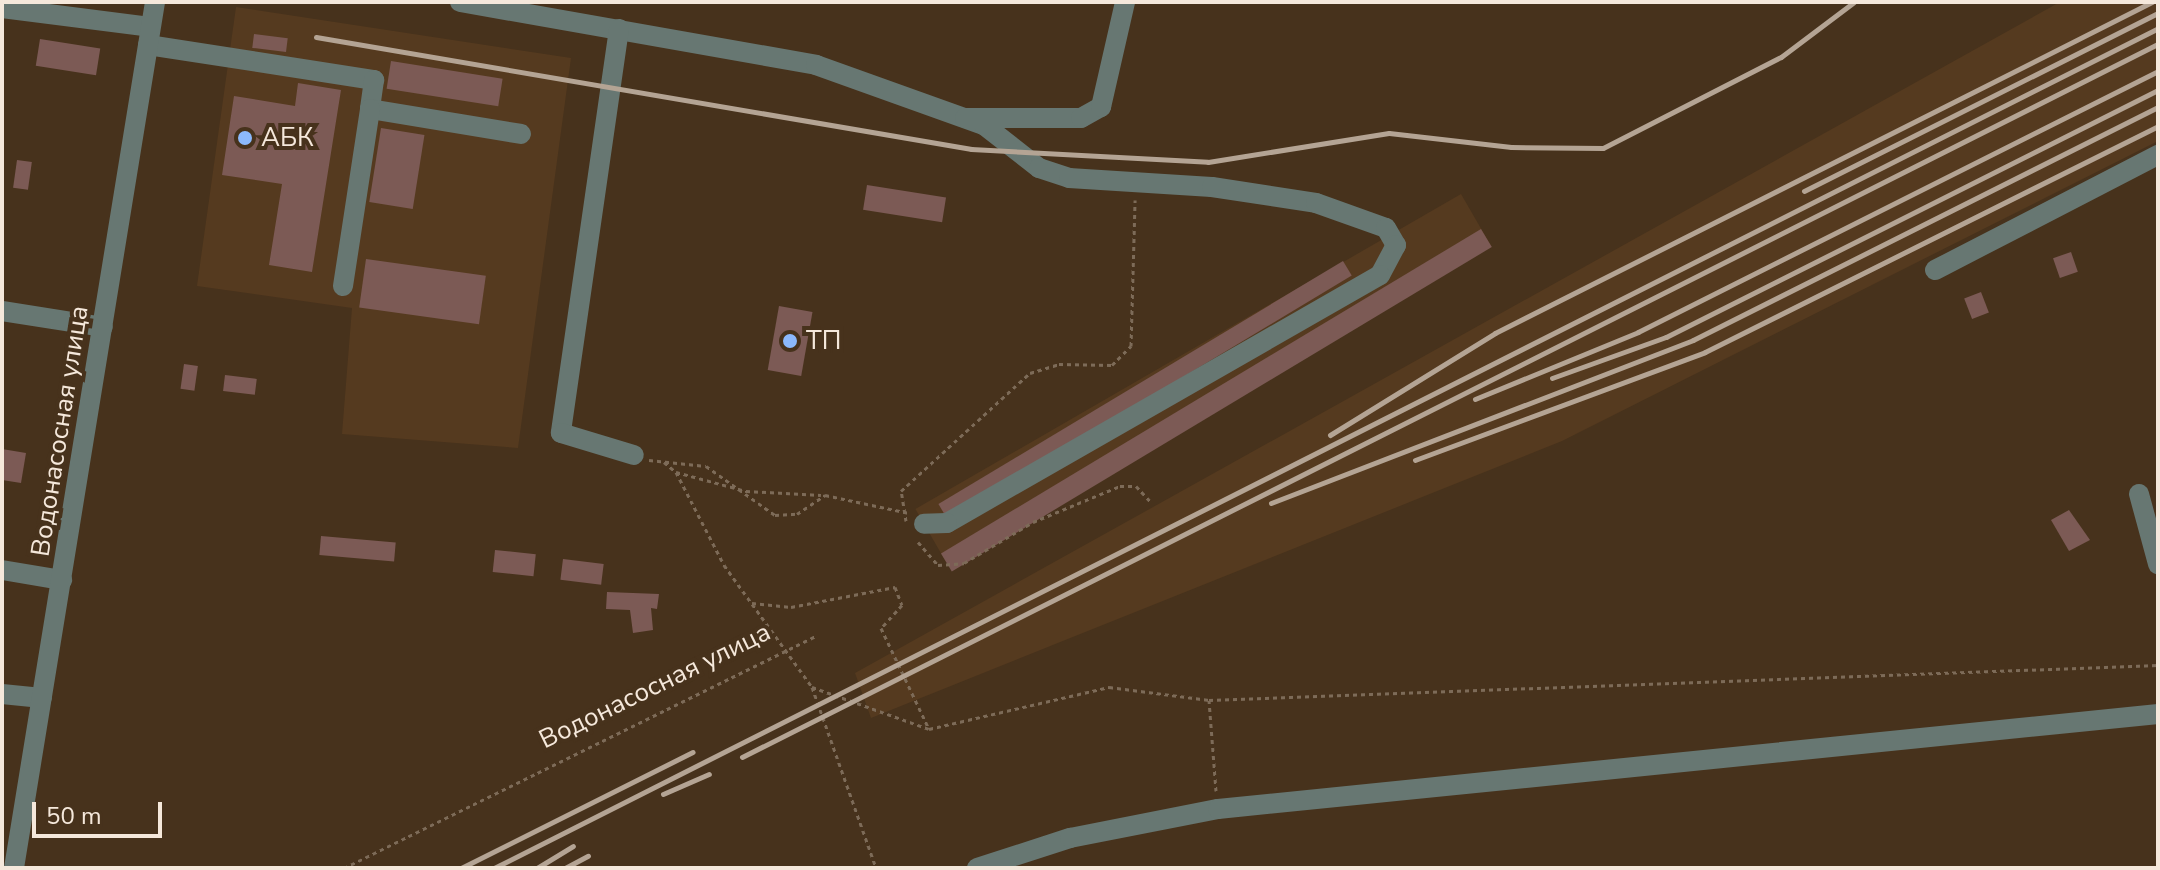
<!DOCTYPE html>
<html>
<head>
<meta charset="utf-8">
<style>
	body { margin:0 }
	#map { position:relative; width:2160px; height:870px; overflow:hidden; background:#47321c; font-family:"Nunito Sans",sans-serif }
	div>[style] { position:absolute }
	.built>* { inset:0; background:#553a1f; transform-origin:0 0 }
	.building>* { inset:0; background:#7c5a55; transform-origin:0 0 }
	.path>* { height:3px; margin-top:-1.5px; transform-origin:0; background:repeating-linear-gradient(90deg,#7d6b58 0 4px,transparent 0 8px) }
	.minor>* { height:20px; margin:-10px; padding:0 10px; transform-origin:10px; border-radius:10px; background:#677772 }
	.rail>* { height:5px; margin:-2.5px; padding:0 2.5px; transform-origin:2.5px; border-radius:2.5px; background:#b4a494 }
	.dots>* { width:22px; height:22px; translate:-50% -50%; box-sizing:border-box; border:4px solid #47321c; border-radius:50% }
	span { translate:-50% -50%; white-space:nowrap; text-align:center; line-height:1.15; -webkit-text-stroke:8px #47321c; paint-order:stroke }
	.poi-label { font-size:26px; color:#f5e8db }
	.left { translate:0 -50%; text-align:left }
	.street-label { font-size:26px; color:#f5e8db }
	.frame { position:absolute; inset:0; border:4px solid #f5e8db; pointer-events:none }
	.scale { position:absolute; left:32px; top:802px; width:130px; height:36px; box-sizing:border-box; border:4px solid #f5e8db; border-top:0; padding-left:10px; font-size:24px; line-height:28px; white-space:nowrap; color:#f5e8db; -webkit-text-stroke:6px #47321c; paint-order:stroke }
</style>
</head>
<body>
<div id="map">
	<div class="built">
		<div style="clip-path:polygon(2060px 2px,2158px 2px,2158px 141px,1562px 441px,871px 718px,855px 673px)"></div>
		<div style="clip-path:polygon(236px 7px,571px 58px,518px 448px,342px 434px,352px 308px,197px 286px)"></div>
		<div style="left:1461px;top:194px;width:61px;height:630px;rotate:60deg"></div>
	</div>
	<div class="building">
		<div style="left:254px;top:34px;width:34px;height:14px;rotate:7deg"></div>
		<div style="left:40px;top:39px;width:61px;height:27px;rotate:9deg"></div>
		<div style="left:391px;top:61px;width:113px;height:28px;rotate:9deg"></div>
		<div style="clip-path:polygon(298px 83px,341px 90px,312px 272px,269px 265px,282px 184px,222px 175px,234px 96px,295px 106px)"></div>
		<div style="left:381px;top:128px;width:44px;height:75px;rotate:9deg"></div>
		<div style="left:17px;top:160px;width:15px;height:28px;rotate:8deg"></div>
		<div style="left:867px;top:185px;width:80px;height:25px;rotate:9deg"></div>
		<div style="left:1481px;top:229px;width:21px;height:630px;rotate:59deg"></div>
		<div style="left:2071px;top:252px;width:21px;height:19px;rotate:71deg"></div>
		<div style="left:366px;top:259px;width:121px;height:49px;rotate:8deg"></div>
		<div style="left:1343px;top:261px;width:17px;height:472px;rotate:59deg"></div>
		<div style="left:1981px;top:292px;width:22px;height:18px;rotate:69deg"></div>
		<div style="left:779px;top:306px;width:34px;height:65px;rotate:10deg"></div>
		<div style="left:184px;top:364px;width:14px;height:25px;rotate:8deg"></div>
		<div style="left:225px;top:375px;width:32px;height:16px;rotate:7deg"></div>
		<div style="clip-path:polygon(2px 449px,26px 453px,21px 483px,2px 480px)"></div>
		<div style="clip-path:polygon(2069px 510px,2090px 540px,2069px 551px,2051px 520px)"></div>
		<div style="left:321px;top:536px;width:75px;height:19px;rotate:5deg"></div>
		<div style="left:495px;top:550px;width:41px;height:22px;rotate:6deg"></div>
		<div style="left:563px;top:559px;width:41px;height:21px;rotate:7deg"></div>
		<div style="clip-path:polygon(607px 592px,659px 594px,657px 609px,651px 608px,653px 630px,633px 633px,630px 610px,606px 609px)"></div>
	</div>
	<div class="path">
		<div style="left:649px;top:460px;width:57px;rotate:6deg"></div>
		<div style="left:706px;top:466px;width:85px;rotate:35.4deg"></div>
		<div style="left:775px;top:515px;width:22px;rotate:-3deg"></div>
		<div style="left:797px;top:514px;width:34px;rotate:-34deg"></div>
		<div style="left:825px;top:495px;width:86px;rotate:12.1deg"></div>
		<div style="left:664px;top:462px;width:16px;rotate:40deg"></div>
		<div style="left:676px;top:472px;width:73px;rotate:15.2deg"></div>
		<div style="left:746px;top:491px;width:75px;rotate:3.1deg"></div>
		<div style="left:676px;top:472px;width:105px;rotate:62.7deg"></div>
		<div style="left:724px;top:565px;width:150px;rotate:54.2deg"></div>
		<div style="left:812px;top:687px;width:124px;rotate:19.7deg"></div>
		<div style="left:929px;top:729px;width:185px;rotate:-13.1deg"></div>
		<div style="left:1109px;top:687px;width:101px;rotate:7.4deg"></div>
		<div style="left:906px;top:521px;width:30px;rotate:-99deg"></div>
		<div style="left:901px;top:491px;width:175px;rotate:-42.5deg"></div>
		<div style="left:1030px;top:373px;width:30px;rotate:-17deg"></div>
		<div style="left:1059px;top:364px;width:53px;rotate:1.1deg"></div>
		<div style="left:1112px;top:365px;width:27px;rotate:-45deg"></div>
		<div style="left:1131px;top:346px;width:146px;rotate:-88.4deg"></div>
		<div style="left:918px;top:542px;width:30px;rotate:49deg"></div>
		<div style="left:938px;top:565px;width:26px;rotate:-4deg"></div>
		<div style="left:964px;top:563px;width:80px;rotate:-30.7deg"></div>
		<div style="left:1033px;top:522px;width:94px;rotate:-22.5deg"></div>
		<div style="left:1120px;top:486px;width:16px"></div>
		<div style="left:1136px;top:486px;width:21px;rotate:47deg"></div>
		<div style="left:752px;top:603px;width:39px;rotate:6deg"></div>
		<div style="left:791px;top:607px;width:106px;rotate:-10.9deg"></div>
		<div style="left:895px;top:587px;width:19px;rotate:69deg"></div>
		<div style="left:902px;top:605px;width:31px;rotate:132deg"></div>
		<div style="left:881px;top:628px;width:112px;rotate:64.6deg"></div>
		<div style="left:812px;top:687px;width:192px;rotate:70.5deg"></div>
		<div style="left:1216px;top:791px;width:91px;rotate:-94.4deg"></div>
		<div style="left:1209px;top:700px;width:950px;rotate:-2.11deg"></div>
		<div style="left:344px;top:868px;width:526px;rotate:-26.18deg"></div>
	</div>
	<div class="minor">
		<div style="left:460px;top:2px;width:362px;rotate:10deg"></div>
		<div style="left:816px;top:65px;width:178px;rotate:19.7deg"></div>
		<div style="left:984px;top:125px;width:70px;rotate:38deg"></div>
		<div style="left:1039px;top:168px;width:32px;rotate:18deg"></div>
		<div style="left:1069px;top:178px;width:143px;rotate:3.6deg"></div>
		<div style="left:1212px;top:187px;width:105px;rotate:8.7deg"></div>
		<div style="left:1316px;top:203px;width:74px;rotate:19.7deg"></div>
		<div style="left:1386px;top:228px;width:20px;rotate:60deg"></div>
		<div style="left:1396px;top:245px;width:34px;rotate:118deg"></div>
		<div style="left:1380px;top:275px;width:499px;rotate:150.2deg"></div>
		<div style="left:947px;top:523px;width:23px;rotate:178deg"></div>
		<div style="left:2px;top:8px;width:149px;rotate:7.3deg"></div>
		<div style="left:619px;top:29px;width:408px;rotate:98.2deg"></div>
		<div style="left:561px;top:433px;width:76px;rotate:16.8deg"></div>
		<div style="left:148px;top:45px;width:229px;rotate:8.8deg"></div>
		<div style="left:374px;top:80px;width:29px;rotate:98deg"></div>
		<div style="left:370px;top:109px;width:153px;rotate:9.4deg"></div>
		<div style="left:965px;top:118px;width:116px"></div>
		<div style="left:1081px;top:118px;width:23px;rotate:-29deg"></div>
		<div style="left:1101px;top:107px;width:108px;rotate:-77.1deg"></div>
		<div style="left:1935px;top:270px;width:251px;rotate:-27.3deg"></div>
		<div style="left:343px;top:286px;width:179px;rotate:-81.3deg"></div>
		<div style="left:2px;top:311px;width:102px;rotate:9deg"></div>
		<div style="left:2139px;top:494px;width:73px;rotate:74.8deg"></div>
		<div style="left:2px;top:570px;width:61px;rotate:9.5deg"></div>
		<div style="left:2px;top:694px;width:40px;rotate:5.7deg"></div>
		<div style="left:14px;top:868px;width:877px;rotate:-80.75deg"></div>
		<div style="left:977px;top:868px;width:98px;rotate:-17.9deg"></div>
		<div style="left:1070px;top:838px;width:151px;rotate:-11.1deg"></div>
		<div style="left:1218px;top:809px;width:945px;rotate:-5.77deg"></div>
	</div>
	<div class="rail">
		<div style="left:316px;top:37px;width:665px;rotate:9.7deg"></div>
		<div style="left:971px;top:149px;width:237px;rotate:3.1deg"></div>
		<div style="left:1208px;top:162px;width:183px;rotate:-9.1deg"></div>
		<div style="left:1389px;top:133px;width:123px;rotate:6.5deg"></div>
		<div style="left:1511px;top:147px;width:92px;rotate:0.6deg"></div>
		<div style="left:1603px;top:148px;width:200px;rotate:-27.1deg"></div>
		<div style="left:1781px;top:57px;width:91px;rotate:-37deg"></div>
		<div style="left:1804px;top:191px;width:396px;rotate:-26.7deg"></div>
		<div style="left:1552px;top:378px;width:121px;rotate:-19.8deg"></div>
		<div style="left:1666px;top:337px;width:551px;rotate:-26.66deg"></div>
		<div style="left:1475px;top:399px;width:176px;rotate:-22.3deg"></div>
		<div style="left:1638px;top:332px;width:582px;rotate:-26.65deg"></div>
		<div style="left:1330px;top:435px;width:194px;rotate:-31.7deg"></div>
		<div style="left:1495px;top:333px;width:736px;rotate:-26.74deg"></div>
		<div style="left:1415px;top:460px;width:309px;rotate:-20.4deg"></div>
		<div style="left:1705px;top:352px;width:506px;rotate:-26.51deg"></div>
		<div style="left:1271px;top:503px;width:452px;rotate:-21.1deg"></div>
		<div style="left:1693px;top:340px;width:520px;rotate:-26.61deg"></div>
		<div style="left:742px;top:757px;width:1585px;rotate:-26.73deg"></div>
		<div style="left:663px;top:794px;width:50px;rotate:-23.5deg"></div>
		<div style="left:461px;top:868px;width:259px;rotate:-26.6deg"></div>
		<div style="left:494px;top:868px;width:1864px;rotate:-26.78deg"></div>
		<div style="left:537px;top:868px;width:42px;rotate:-31.4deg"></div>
		<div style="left:565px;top:868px;width:26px;rotate:-28deg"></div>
	</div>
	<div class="dots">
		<div style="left:245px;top:138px;background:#8cb9fc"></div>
		<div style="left:790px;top:341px;background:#8cb9fc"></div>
	</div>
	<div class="poi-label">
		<span class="left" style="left:261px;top:138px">АБК</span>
		<span class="left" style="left:806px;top:341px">ТП</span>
	</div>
	<div class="street-label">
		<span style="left:60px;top:431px;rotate:-81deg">Водонасосная улица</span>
		<span style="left:655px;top:686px;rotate:-26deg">Водонасосная улица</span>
	</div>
	<div class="frame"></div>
	<div class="scale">50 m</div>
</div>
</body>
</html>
